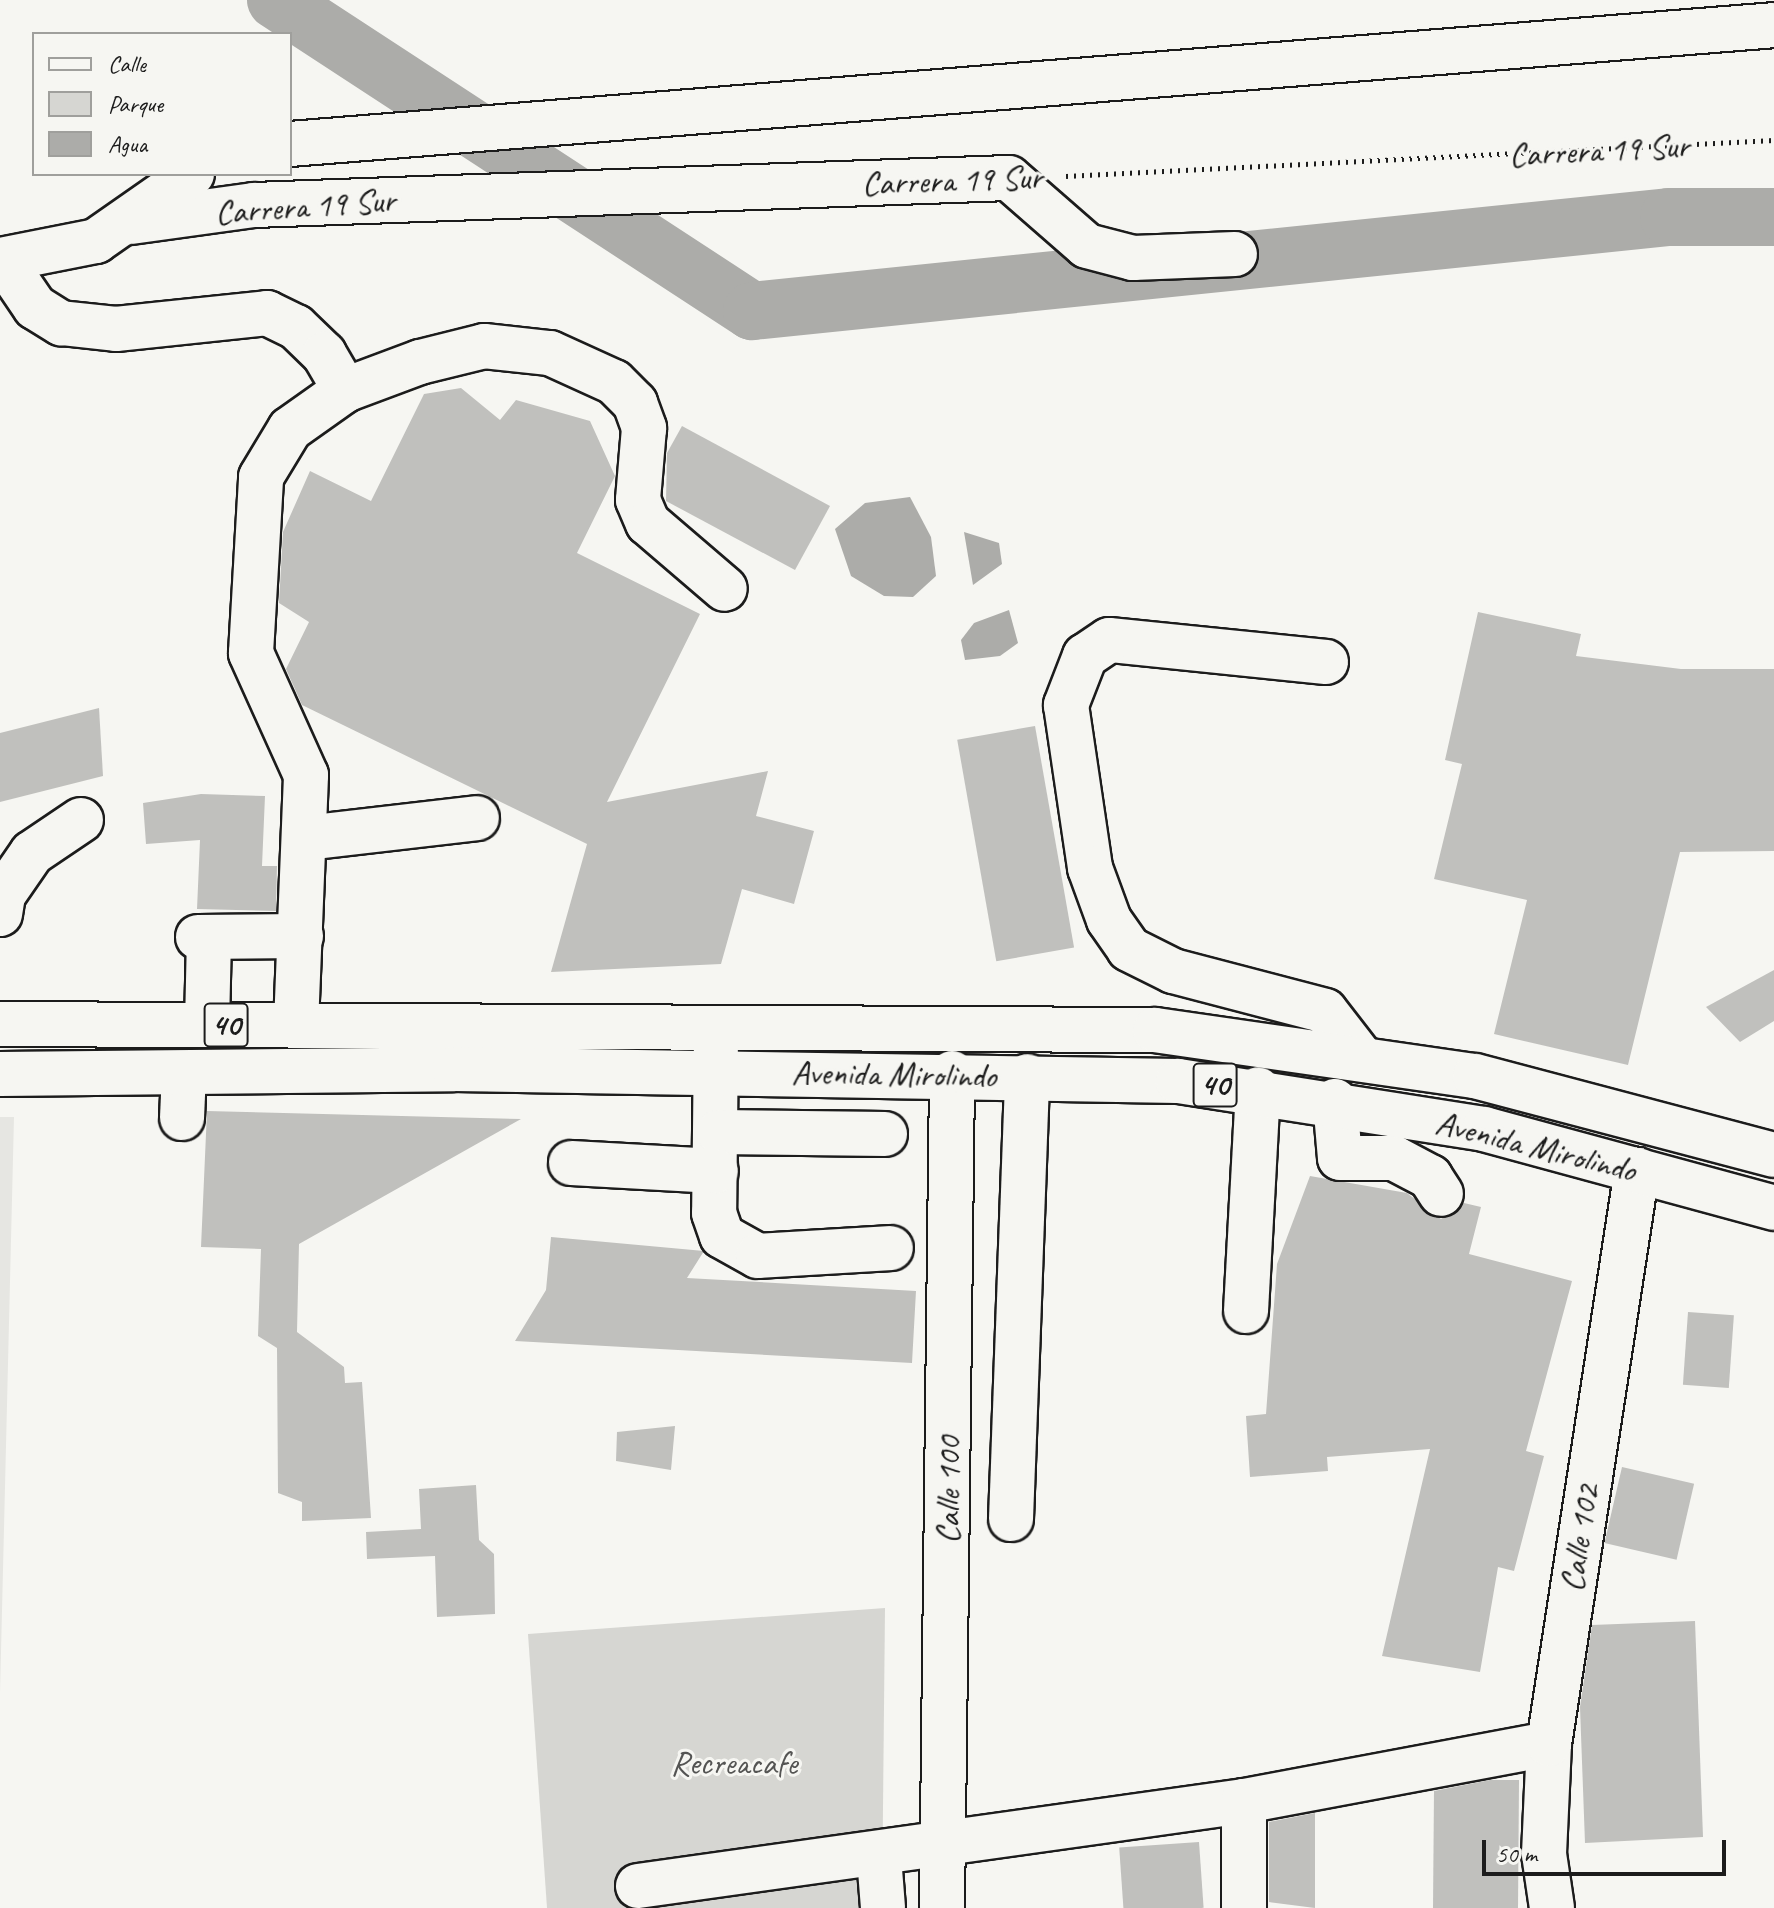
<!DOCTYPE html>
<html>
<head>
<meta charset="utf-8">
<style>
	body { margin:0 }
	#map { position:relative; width:1774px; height:1908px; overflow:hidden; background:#f6f6f2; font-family:Caveat,sans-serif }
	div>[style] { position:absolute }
	.built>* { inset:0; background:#e6e6e2 }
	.green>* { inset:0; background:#d6d6d2 }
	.water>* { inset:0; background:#acaca9 }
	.river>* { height:58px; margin:-29px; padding:0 29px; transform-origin:29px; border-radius:29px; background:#acaca9 }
	.building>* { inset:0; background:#c0c0bd; transform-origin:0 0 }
	.path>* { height:5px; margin-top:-2.5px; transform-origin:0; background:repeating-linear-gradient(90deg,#1c1c1c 0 2px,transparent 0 8px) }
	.roads { filter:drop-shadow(2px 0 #1c1c1c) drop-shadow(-2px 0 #1c1c1c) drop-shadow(0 2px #1c1c1c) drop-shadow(0 -2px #1c1c1c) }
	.minor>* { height:44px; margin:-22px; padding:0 22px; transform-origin:22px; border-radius:22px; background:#f6f6f2 }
	.major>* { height:44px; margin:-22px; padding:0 22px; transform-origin:22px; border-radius:22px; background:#f6f6f2 }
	span { translate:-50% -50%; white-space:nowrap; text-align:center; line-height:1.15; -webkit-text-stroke:6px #f6f6f2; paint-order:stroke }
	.shield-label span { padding:2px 6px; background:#f6f6f2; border:2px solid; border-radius:6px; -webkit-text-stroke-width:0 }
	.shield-label { font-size:32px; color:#1c1c1c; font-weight:700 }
	.street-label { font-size:34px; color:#1c1c1c }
	.park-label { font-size:34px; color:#545453 }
	.legend { position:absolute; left:32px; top:32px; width:260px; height:144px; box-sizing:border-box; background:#f6f6f2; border:2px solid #9f9f9c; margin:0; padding:10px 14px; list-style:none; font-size:24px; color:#1c1c1c }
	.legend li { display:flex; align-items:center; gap:16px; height:40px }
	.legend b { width:40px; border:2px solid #9f9f9c }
	.scale { position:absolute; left:1482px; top:1840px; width:244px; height:36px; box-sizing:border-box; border:4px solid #1c1c1c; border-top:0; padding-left:10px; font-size:24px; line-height:28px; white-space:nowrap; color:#1c1c1c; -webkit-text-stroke:6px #f6f6f2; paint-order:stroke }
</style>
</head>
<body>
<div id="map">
	<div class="built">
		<div style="clip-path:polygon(0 1117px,14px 1117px,0 1693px)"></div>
	</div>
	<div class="green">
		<div style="clip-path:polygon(885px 1608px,882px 1908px,547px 1908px,528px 1634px)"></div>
	</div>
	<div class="water">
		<div style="clip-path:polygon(910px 497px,931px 537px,936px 576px,913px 597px,884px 596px,851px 576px,835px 529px,865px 503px)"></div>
		<div style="clip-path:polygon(964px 532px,999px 543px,1002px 564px,973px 585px)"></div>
		<div style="clip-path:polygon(1009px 610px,1018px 643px,1000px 656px,965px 660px,961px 640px,974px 623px)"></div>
	</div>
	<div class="river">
		<div style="left:276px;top:0;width:569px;rotate:33.16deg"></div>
		<div style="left:752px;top:311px;width:922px;rotate:-5.85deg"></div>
		<div style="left:1669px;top:217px;width:105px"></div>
	</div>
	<div class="building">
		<div style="clip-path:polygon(461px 388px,500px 420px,516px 400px,590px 421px,615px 476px,577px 553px,700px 614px,607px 802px,768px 771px,756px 816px,814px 831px,794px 904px,742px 889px,721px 964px,551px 972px,587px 844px,302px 705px,286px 669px,309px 622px,279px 603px,283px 532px,310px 471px,371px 501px,424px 394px)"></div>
		<div style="clip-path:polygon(682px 426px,830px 506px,795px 570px,666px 501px,667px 453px)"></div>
		<div style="clip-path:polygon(1478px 612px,1581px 634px,1576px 656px,1681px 669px,1774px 669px,1774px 851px,1680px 852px,1628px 1065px,1494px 1034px,1527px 900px,1434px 879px,1462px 764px,1445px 760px)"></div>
		<div style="clip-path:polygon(99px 708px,103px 776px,0 802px,0 733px)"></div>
		<div style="left:1035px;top:726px;width:225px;height:79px;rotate:80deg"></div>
		<div style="clip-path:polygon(201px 794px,265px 796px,262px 866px,277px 866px,276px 911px,197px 909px,200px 840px,146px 844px,143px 803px)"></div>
		<div style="clip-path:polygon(1774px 970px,1774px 1021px,1740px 1042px,1706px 1007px)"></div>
		<div style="clip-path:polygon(207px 1111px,521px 1119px,299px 1244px,297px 1332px,344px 1367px,345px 1383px,362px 1382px,371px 1518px,302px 1521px,302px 1502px,278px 1493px,277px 1348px,258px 1336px,261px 1249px,201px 1247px)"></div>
		<div style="clip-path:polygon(1310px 1176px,1407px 1193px,1441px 1219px,1464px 1203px,1481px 1207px,1469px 1254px,1572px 1281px,1526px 1451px,1544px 1456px,1514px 1571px,1498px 1567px,1480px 1672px,1382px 1656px,1430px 1449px,1327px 1457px,1328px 1471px,1250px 1477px,1246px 1416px,1266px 1414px,1277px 1264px)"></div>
		<div style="clip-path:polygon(551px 1237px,704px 1251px,687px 1278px,916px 1291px,912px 1363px,515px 1341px,546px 1290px)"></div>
		<div style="left:1688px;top:1312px;width:46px;height:73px;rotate:4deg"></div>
		<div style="clip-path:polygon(675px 1426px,671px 1470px,616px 1461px,617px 1432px)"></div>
		<div style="left:1622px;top:1467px;width:74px;height:78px;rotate:13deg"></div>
		<div style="clip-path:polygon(476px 1485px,479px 1540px,494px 1554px,495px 1614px,437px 1617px,435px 1556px,367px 1559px,366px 1532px,421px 1529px,419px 1489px)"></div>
		<div style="clip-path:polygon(1695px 1621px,1703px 1837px,1585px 1843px,1580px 1707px,1592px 1625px)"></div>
		<div style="clip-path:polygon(1490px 1780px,1519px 1780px,1518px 1908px,1433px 1908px,1434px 1791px)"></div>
		<div style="clip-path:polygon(1315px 1813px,1315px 1908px,1269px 1902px,1269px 1822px)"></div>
		<div style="left:1199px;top:1842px;width:66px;height:80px;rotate:86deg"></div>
	</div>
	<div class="path">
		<div style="left:1066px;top:176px;width:709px;rotate:-2.91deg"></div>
	</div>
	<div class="roads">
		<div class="minor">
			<div style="left:290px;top:144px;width:1489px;rotate:-4.58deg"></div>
			<div style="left:131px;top:222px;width:124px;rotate:-7.9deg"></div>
			<div style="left:254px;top:205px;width:755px;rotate:-2.05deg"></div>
			<div style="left:1009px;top:178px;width:103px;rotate:41.1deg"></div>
			<div style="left:1087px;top:246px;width:48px;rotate:14.6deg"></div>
			<div style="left:1133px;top:258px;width:102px;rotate:-2.2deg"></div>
			<div style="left:0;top:260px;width:98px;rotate:-11.2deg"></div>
			<div style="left:96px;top:241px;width:117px;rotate:-34.9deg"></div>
			<div style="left:3px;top:260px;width:57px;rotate:55.8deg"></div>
			<div style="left:35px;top:307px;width:31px;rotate:32deg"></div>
			<div style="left:61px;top:323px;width:55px;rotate:6.2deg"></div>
			<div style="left:116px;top:329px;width:152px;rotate:-6deg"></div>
			<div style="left:267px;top:313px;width:32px;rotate:26deg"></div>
			<div style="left:296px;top:327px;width:39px;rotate:44deg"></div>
			<div style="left:324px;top:354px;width:42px;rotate:59.7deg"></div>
			<div style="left:1326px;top:662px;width:218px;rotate:-174.2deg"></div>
			<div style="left:1109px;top:640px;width:29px;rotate:146deg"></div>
			<div style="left:1085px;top:656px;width:53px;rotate:111.2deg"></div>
			<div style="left:1066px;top:705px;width:165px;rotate:81.6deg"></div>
			<div style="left:1090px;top:868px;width:55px;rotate:69.9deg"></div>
			<div style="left:1109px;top:920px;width:35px;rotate:55deg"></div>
			<div style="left:1129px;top:949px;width:49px;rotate:26.6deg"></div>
			<div style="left:1173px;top:971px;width:157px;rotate:14.7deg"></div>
			<div style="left:1325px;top:1011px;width:56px;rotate:52.3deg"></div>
			<div style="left:305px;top:838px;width:173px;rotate:-6.6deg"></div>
			<div style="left:0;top:914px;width:19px;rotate:-81deg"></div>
			<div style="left:3px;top:895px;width:51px;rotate:-55.4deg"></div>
			<div style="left:32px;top:853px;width:59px;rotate:-34deg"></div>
			<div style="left:198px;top:937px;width:103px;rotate:-0.6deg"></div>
			<div style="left:207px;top:1025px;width:88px;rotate:-88.7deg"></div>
			<div style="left:296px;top:1025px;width:250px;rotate:-87.7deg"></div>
			<div style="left:306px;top:775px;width:134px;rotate:-114.3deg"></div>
			<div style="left:251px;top:653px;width:176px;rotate:-86.7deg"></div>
			<div style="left:261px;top:477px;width:56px;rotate:-58.9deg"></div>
			<div style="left:290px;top:429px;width:67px;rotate:-35.3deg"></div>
			<div style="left:345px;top:390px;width:80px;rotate:-20.5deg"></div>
			<div style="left:420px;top:362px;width:66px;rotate:-14deg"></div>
			<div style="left:484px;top:346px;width:66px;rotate:6.1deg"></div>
			<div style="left:550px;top:353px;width:70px;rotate:24.4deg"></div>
			<div style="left:614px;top:382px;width:30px;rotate:45deg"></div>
			<div style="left:635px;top:403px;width:27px;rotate:70deg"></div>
			<div style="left:644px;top:428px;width:72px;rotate:94.8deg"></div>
			<div style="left:638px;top:500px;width:25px;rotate:67deg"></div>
			<div style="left:648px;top:523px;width:101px;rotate:40.6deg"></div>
			<div style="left:716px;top:1035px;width:178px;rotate:90.6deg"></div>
			<div style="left:714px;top:1213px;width:24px;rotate:71deg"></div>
			<div style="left:722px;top:1236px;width:41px;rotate:29.1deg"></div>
			<div style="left:758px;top:1256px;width:133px;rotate:-3.4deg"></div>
			<div style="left:1335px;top:1101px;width:57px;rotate:85deg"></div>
			<div style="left:1340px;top:1158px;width:54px"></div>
			<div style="left:1394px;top:1158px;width:41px;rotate:27.8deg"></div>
			<div style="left:1430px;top:1177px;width:20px;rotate:57deg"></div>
			<div style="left:182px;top:1118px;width:45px;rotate:-87.5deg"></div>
			<div style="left:719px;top:1132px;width:166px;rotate:0.7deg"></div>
			<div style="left:571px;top:1163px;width:145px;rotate:3.2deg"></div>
			<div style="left:1246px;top:1311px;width:222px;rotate:-86.9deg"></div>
			<div style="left:1011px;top:1519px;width:443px;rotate:-87.9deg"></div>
			<div style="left:879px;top:1857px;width:51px;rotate:85.5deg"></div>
			<div style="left:638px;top:1886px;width:612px;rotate:-7.98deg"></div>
			<div style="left:1244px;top:1801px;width:310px;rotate:-10.6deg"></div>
			<div style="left:942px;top:1908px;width:835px;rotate:-89.31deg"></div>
			<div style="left:1244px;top:1908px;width:107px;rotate:-90deg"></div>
			<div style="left:1552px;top:1908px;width:55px;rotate:-98.4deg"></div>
			<div style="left:1544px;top:1854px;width:110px;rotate:-87.4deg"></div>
			<div style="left:1549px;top:1744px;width:581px;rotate:-81.28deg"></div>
		</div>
		<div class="major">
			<div style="left:0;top:1024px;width:1155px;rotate:0.3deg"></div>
			<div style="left:1155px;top:1030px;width:323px;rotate:8.2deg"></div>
			<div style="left:1475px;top:1076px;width:309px;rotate:14.8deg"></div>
			<div style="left:0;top:1074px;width:454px;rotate:-0.6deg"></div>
			<div style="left:454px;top:1069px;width:724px;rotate:0.95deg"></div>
			<div style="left:1178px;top:1081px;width:310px;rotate:8.9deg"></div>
			<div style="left:1484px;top:1129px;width:301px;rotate:15.2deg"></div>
		</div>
	</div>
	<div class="shield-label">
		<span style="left:226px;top:1025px">40</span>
		<span style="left:1215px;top:1085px">40</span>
	</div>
	<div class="street-label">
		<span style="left:1599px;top:150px;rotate:-3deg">Carrera 19 Sur</span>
		<span style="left:952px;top:180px;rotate:-2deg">Carrera 19 Sur</span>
		<span style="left:305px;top:206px;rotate:-4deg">Carrera 19 Sur</span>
		<span style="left:894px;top:1074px;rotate:1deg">Avenida Mirolindo</span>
		<span style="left:1536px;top:1146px;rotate:14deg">Avenida Mirolindo</span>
		<span style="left:948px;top:1490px;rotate:-89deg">Calle 100</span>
		<span style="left:1579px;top:1538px;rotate:-81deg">Calle 102</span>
	</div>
	<div class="park-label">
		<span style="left:734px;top:1763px">Recreacafe</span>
	</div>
	<ul class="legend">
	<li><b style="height:10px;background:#f6f6f2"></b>Calle</li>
	<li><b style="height:22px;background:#d6d6d2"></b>Parque</li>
	<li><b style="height:22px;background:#acaca9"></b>Agua</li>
	</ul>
	<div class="scale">50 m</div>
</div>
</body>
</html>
